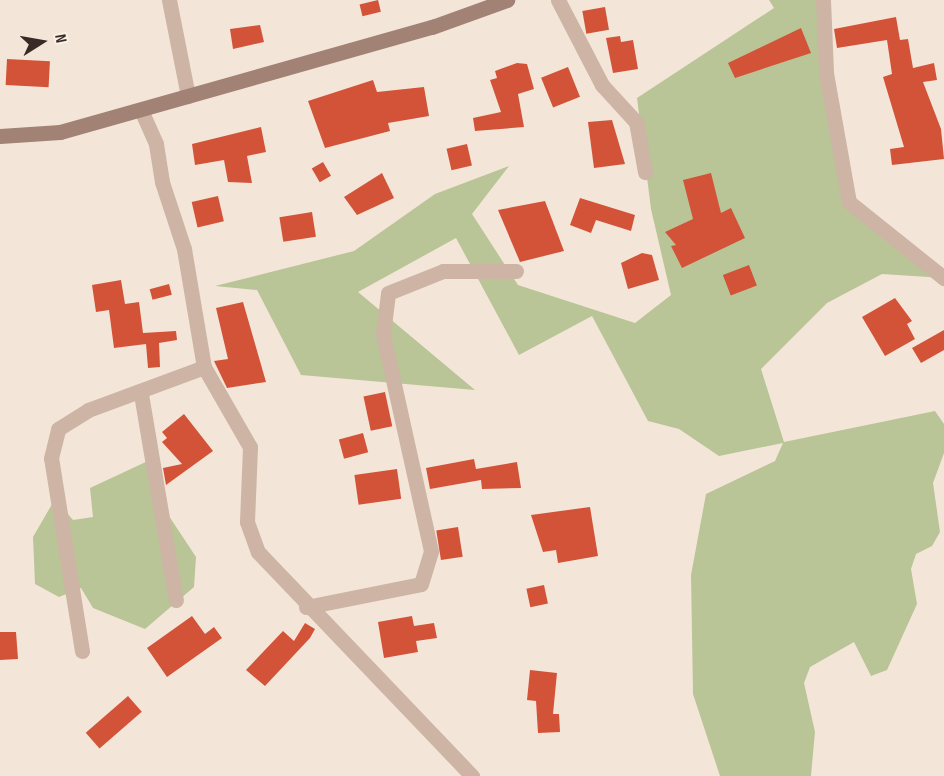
<!DOCTYPE html>
<html>
<head>
<meta charset="utf-8">
<style>
	body { margin:0 }
	#map { position:relative; width:944px; height:776px; overflow:hidden; background:#f4e5d9; font-family:"Sofia Sans Condensed",sans-serif }
	div>[style] { position:absolute }
	.green>* { inset:0; background:#b9c597 }
	.building>* { inset:0; background:#d35338; transform-origin:0 0 }
	.street>* { height:15px; margin:-7.5px; padding:0 7.5px; transform-origin:7.5px; border-radius:7.5px; background:#cdb4a4 }
	.secondary>* { height:15px; margin:-7.5px; padding:0 7.5px; transform-origin:7.5px; border-radius:7.5px; background:#a18275 }
	span { translate:-50% -50%; white-space:nowrap; text-align:center; line-height:1.15; -webkit-text-stroke:6px #fbf0e6; paint-order:stroke }
	.north { position:absolute; left:12px; top:12px; width:60px; height:60px; -webkit-text-stroke:4px #fbf0e6; paint-order:stroke; rotate:79deg; font-size:16px; font-weight:700; line-height:24px; text-align:center; color:#382b26 }
	.north::after { content:''; display:block; margin:auto; width:21px; height:27px; background:#382b26; clip-path:polygon(50% 0,100% 100%,50% 72%,0 100%) }
</style>
</head>
<body>
<div id="map">
	<div class="green">
		<div style="clip-path:polygon(769px 0,823px 0,849px 202px,944px 278px,882px 274px,827px 303px,761px 369px,784px 442px,935px 411px,944px 424px,944px 453px,933px 483px,940px 532px,932px 546px,916px 554px,911px 569px,917px 604px,887px 670px,871px 676px,854px 642px,810px 667px,804px 683px,815px 732px,811px 776px,720px 776px,693px 694px,691px 575px,706px 494px,775px 461px,783px 443px,719px 456px,679px 429px,648px 421px,592px 316px,519px 355px,456px 238px,358px 292px,475px 390px,301px 375px,257px 290px,215px 286px,354px 251px,435px 194px,509px 166px,472px 214px,518px 285px,635px 323px,671px 295px,651px 209px,637px 98px,774px 8px)"></div>
		<div style="clip-path:polygon(150px 460px,165px 510px,196px 557px,194px 587px,145px 629px,93px 608px,81px 588px,59px 597px,35px 584px,33px 537px,55px 499px,73px 520px,93px 517px,90px 488px)"></div>
	</div>
	<div class="building">
		<div style="left:378px;top:0;width:12px;height:19px;rotate:76deg"></div>
		<div style="left:605px;top:7px;width:23px;height:23px;rotate:80deg"></div>
		<div style="clip-path:polygon(896px 17px,900px 40px,908px 39px,913px 68px,934px 63px,937px 80px,923px 82px,941px 129px,944px 159px,892px 165px,890px 149px,904px 147px,883px 77px,892px 74px,887px 40px,837px 48px,834px 29px)"></div>
		<div style="clip-path:polygon(260px 25px,264px 42px,233px 49px,230px 29px)"></div>
		<div style="clip-path:polygon(801px 28px,811px 53px,735px 78px,728px 63px)"></div>
		<div style="clip-path:polygon(620px 36px,621px 42px,633px 40px,638px 69px,613px 73px,606px 38px)"></div>
		<div style="left:7px;top:59px;width:43px;height:26px;rotate:3deg"></div>
		<div style="clip-path:polygon(517px 63px,527px 64px,534px 89px,518px 94px,524px 127px,475px 131px,473px 118px,501px 112px,490px 80px,497px 78px,495px 71px)"></div>
		<div style="left:568px;top:67px;width:32px;height:29px;rotate:68deg"></div>
		<div style="clip-path:polygon(373px 80px,377px 92px,424px 87px,429px 116px,388px 123px,390px 131px,325px 148px,308px 101px)"></div>
		<div style="clip-path:polygon(612px 120px,625px 164px,594px 168px,588px 122px)"></div>
		<div style="clip-path:polygon(261px 127px,266px 152px,247px 156px,252px 183px,228px 182px,224px 160px,195px 165px,192px 144px)"></div>
		<div style="left:467px;top:144px;width:22px;height:21px;rotate:77deg"></div>
		<div style="left:323px;top:162px;width:16px;height:13px;rotate:60deg"></div>
		<div style="clip-path:polygon(382px 173px,394px 198px,357px 215px,344px 197px)"></div>
		<div style="clip-path:polygon(711px 173px,721px 213px,731px 208px,745px 238px,682px 268px,671px 246px,676px 245px,665px 232px,693px 219px,683px 180px)"></div>
		<div style="left:218px;top:196px;width:26px;height:27px;rotate:77deg"></div>
		<div style="clip-path:polygon(580px 198px,635px 215px,631px 231px,596px 220px,591px 233px,570px 225px)"></div>
		<div style="clip-path:polygon(545px 201px,564px 251px,520px 262px,498px 210px)"></div>
		<div style="left:312px;top:212px;width:25px;height:33px;rotate:81deg"></div>
		<div style="clip-path:polygon(642px 253px,652px 255px,659px 280px,628px 289px,621px 263px)"></div>
		<div style="left:749px;top:265px;width:22px;height:28px;rotate:69deg"></div>
		<div style="clip-path:polygon(121px 280px,125px 304px,139px 302px,143px 333px,176px 331px,177px 340px,159px 343px,160px 367px,148px 368px,146px 344px,114px 348px,109px 310px,96px 312px,92px 285px)"></div>
		<div style="left:169px;top:284px;width:11px;height:20px;rotate:75deg"></div>
		<div style="clip-path:polygon(895px 298px,912px 321px,907px 324px,915px 339px,885px 356px,862px 317px)"></div>
		<div style="clip-path:polygon(243px 302px,266px 382px,227px 388px,214px 361px,228px 359px,216px 308px)"></div>
		<div style="clip-path:polygon(944px 330px,944px 350px,921px 363px,912px 348px)"></div>
		<div style="left:385px;top:392px;width:35px;height:22px;rotate:78deg"></div>
		<div style="clip-path:polygon(184px 414px,213px 451px,166px 485px,163px 468px,182px 464px,162px 442px,167px 438px,162px 432px)"></div>
		<div style="left:363px;top:433px;width:20px;height:25px;rotate:75deg"></div>
		<div style="clip-path:polygon(474px 459px,476px 469px,517px 462px,521px 488px,482px 489px,481px 480px,430px 489px,426px 468px)"></div>
		<div style="left:397px;top:469px;width:30px;height:43px;rotate:82deg"></div>
		<div style="clip-path:polygon(590px 507px,598px 556px,558px 563px,556px 550px,543px 552px,531px 515px)"></div>
		<div style="left:458px;top:527px;width:30px;height:22px;rotate:81deg"></div>
		<div style="left:544px;top:585px;width:19px;height:18px;rotate:78deg"></div>
		<div style="clip-path:polygon(192px 616px,205px 634px,214px 627px,222px 638px,167px 677px,147px 648px)"></div>
		<div style="clip-path:polygon(412px 616px,414px 626px,434px 623px,437px 638px,416px 641px,418px 652px,384px 658px,378px 622px)"></div>
		<div style="clip-path:polygon(305px 623px,315px 629px,310px 638px,265px 686px,246px 670px,283px 631px,294px 641px)"></div>
		<div style="clip-path:polygon(0 632px,16px 632px,18px 659px,0 660px)"></div>
		<div style="clip-path:polygon(530px 670px,557px 673px,553px 714px,559px 714px,560px 732px,538px 733px,536px 701px,527px 700px)"></div>
		<div style="left:128px;top:696px;width:21px;height:56px;rotate:49deg"></div>
	</div>
	<div class="street">
		<div style="left:169px;top:0;width:98px;rotate:78.8deg"></div>
		<div style="left:558px;top:0;width:96px;rotate:62.6deg"></div>
		<div style="left:602px;top:85px;width:50px;rotate:47.4deg"></div>
		<div style="left:636px;top:122px;width:51px;rotate:79.8deg"></div>
		<div style="left:823px;top:0;width:73px;rotate:87.6deg"></div>
		<div style="left:826px;top:73px;width:131px;rotate:79.9deg"></div>
		<div style="left:849px;top:202px;width:122px;rotate:38.7deg"></div>
		<div style="left:141px;top:110px;width:37px;rotate:66deg"></div>
		<div style="left:156px;top:144px;width:38px;rotate:81deg"></div>
		<div style="left:162px;top:182px;width:71px;rotate:71.8deg"></div>
		<div style="left:184px;top:249px;width:120px;rotate:80.4deg"></div>
		<div style="left:204px;top:367px;width:92px;rotate:60.1deg"></div>
		<div style="left:250px;top:447px;width:75px;rotate:92.3deg"></div>
		<div style="left:247px;top:522px;width:32px;rotate:70deg"></div>
		<div style="left:258px;top:552px;width:310px;rotate:46.3deg"></div>
		<div style="left:141px;top:394px;width:209px;rotate:80.4deg"></div>
		<div style="left:306px;top:607px;width:117px;rotate:-11.3deg"></div>
		<div style="left:421px;top:584px;width:34px;rotate:-73deg"></div>
		<div style="left:431px;top:551px;width:222px;rotate:-102.5deg"></div>
		<div style="left:383px;top:334px;width:41px;rotate:-83deg"></div>
		<div style="left:388px;top:293px;width:59px;rotate:-21.8deg"></div>
		<div style="left:443px;top:271px;width:73px"></div>
		<div style="left:82px;top:651px;width:195px;rotate:-99.1deg"></div>
		<div style="left:51px;top:458px;width:30px;rotate:-76deg"></div>
		<div style="left:58px;top:429px;width:36px;rotate:-32deg"></div>
		<div style="left:88px;top:410px;width:124px;rotate:-20.3deg"></div>
	</div>
	<div class="secondary">
		<div style="left:0;top:136px;width:60px;rotate:-3.8deg"></div>
		<div style="left:60px;top:132px;width:387px;rotate:-15.8deg"></div>
		<div style="left:432px;top:27px;width:80px;rotate:-19.8deg"></div>
	</div>
	<div class="north">N</div>
</div>
</body>
</html>
